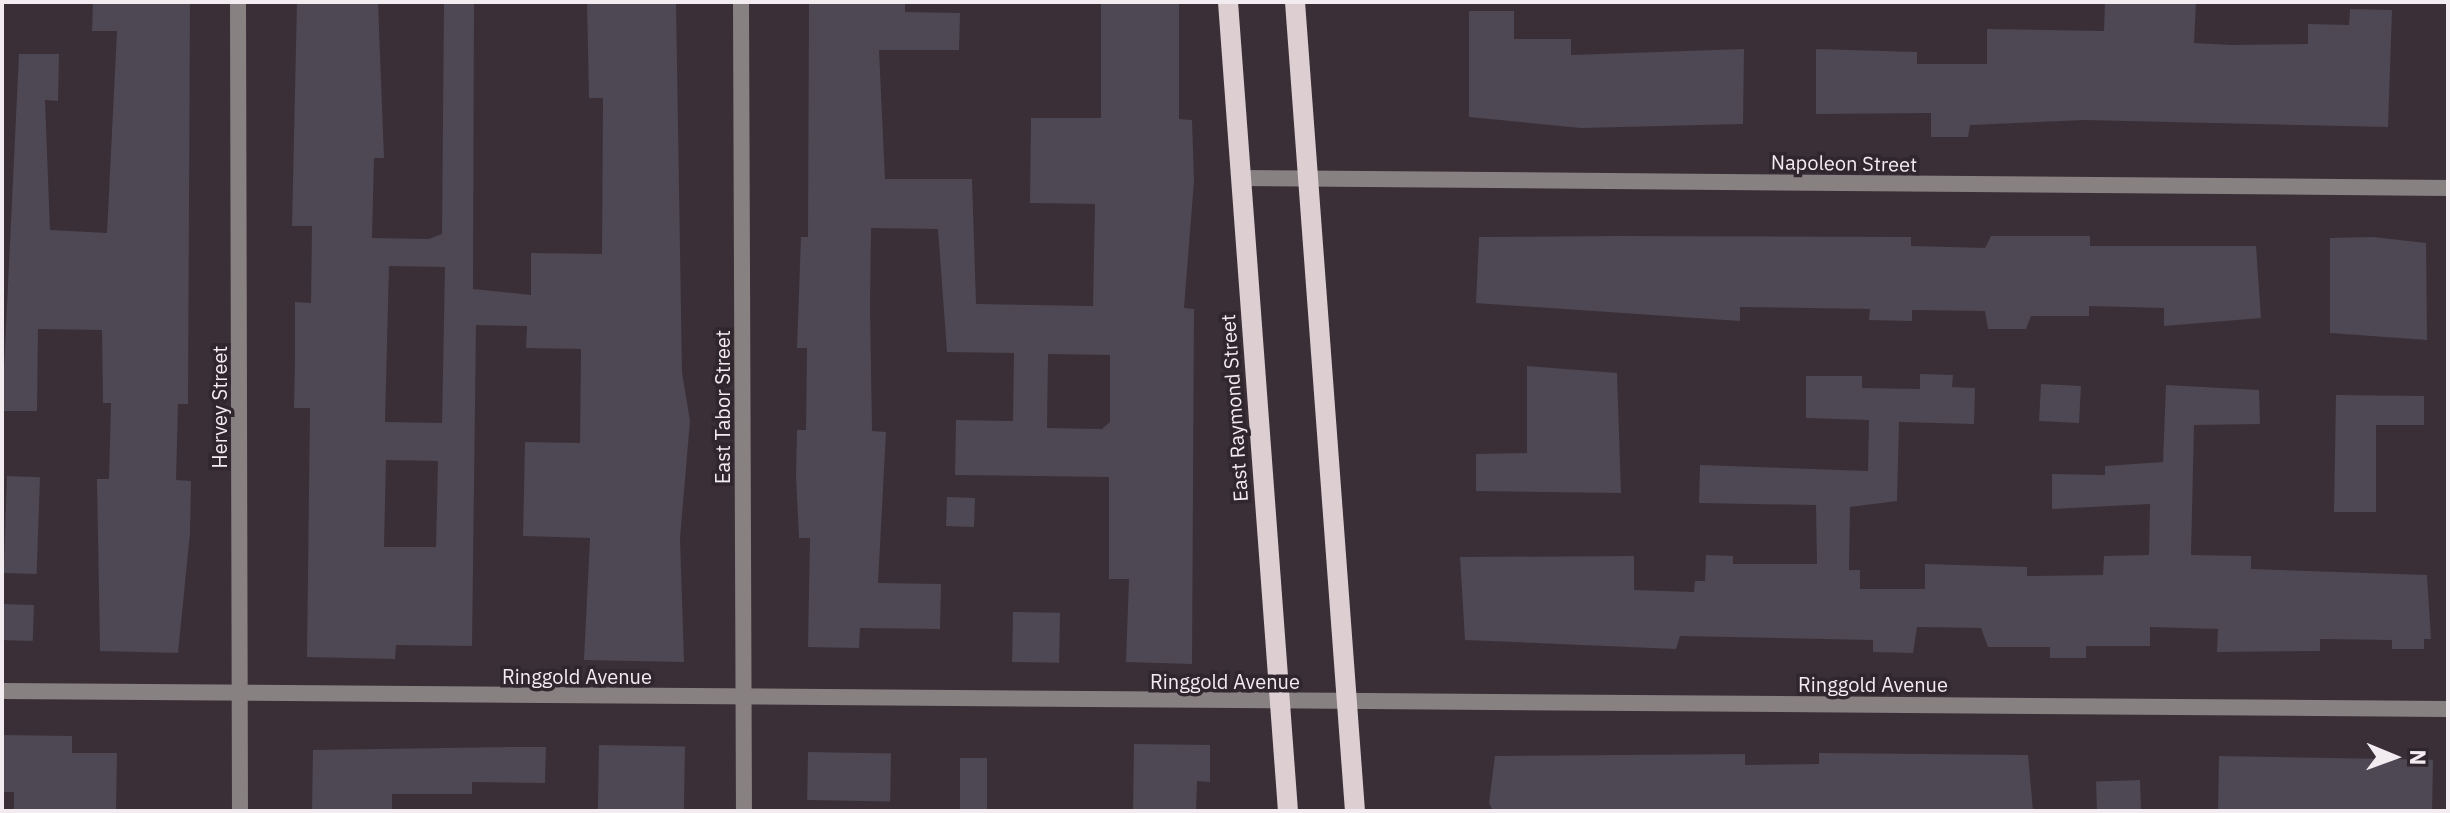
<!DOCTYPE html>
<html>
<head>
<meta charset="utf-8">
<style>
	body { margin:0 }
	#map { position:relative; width:2450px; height:813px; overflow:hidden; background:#3a2f37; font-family:"IBM Plex Sans",sans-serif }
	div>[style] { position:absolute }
	.building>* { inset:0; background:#4d4853; transform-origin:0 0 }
	.street>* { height:16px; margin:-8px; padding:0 8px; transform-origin:8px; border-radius:8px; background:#888182 }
	.primary>* { height:20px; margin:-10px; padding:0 10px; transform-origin:10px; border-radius:10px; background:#ddced1 }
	span { translate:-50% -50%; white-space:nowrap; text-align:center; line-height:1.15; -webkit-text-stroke:7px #30262d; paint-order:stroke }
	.street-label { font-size:20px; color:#f2ebf0 }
	.frame { position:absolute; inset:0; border:4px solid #f2ebf0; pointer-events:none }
	.north { position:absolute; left:2354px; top:717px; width:80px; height:80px; -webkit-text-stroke:6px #30262d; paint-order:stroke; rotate:91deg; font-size:22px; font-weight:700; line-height:32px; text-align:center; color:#f2ebf0 }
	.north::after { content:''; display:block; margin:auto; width:28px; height:36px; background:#f2ebf0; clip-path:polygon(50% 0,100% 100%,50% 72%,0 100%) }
</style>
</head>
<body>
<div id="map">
	<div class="building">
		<div style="clip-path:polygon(93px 2px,190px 2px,188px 404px,178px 404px,176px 480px,191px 481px,190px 533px,178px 653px,100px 651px,97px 479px,109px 479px,111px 403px,103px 403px,102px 330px,38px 329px,37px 411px,2px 411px,19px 54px,59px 54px,58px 101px,45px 100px,50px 230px,107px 233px,117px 31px,92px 31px)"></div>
		<div style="clip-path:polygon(evenodd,297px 2px,378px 2px,384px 158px,374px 158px,372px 238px,429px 239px,442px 234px,444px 2px,474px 2px,473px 289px,531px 295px,531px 253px,602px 254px,603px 98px,589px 98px,587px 2px,676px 2px,682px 372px,690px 421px,680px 538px,684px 662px,584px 660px,590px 538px,523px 536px,525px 442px,580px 443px,581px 349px,526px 348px,527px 326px,476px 325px,472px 646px,396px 645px,395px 659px,307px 657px,310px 408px,294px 408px,295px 357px,295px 302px,311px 303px,312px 226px,292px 226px,297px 2px,389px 266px,445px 267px,442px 423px,385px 422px,389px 266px,297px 2px,386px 460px,438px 461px,436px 547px,384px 547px,386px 460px)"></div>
		<div style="clip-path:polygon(evenodd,809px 2px,905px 2px,905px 12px,960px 13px,959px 50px,879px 50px,885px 179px,972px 179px,976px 304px,1093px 306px,1095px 204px,1030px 203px,1031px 118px,1101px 118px,1101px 2px,1179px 3px,1179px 119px,1192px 120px,1194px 181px,1184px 308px,1194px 309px,1192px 664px,1126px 662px,1129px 579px,1109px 579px,1109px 477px,955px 475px,956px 420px,1013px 421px,1014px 353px,947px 352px,938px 229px,871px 228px,870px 306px,872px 431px,886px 432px,878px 583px,941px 584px,940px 629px,860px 628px,859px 648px,808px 647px,810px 538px,799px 538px,796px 476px,797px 430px,806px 430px,807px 348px,797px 348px,801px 237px,808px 237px,809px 2px,1048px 354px,1110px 355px,1110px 422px,1102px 429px,1047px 428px,1048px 354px)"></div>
		<div style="clip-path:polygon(2105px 2px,2196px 2px,2194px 43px,2231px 45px,2308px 44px,2308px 24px,2349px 25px,2350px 9px,2392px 10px,2388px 127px,2085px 120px,1970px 125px,1968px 137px,1931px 137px,1931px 113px,1816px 114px,1816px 49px,1917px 52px,1917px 64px,1987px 64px,1987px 29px,2104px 31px)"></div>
		<div style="clip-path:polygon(1469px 11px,1514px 11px,1514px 39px,1571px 39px,1571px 55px,1744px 49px,1743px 124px,1581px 128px,1469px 117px)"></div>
		<div style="clip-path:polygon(1616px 236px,1911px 237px,1911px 246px,1985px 248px,1991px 236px,2090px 236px,2090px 246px,2256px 246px,2261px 318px,2164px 326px,2164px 308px,2089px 306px,2089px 316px,2031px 316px,2026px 329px,1988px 329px,1985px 311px,1912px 310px,1912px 321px,1869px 320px,1870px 309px,1740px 307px,1740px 321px,1476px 303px,1479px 237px)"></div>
		<div style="clip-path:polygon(2373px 237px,2426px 243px,2427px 340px,2330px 333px,2330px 238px)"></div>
		<div style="clip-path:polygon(1527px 366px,1617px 373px,1621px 493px,1476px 491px,1476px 454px,1527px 453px)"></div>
		<div style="clip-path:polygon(1920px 374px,1953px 375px,1952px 387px,1975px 388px,1974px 424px,1899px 422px,1897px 501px,1850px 507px,1849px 570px,1860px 570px,1860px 589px,1925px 589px,1925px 564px,2027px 567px,2027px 576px,2103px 575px,2104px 556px,2149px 555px,2150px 504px,2052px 509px,2052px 474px,2105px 475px,2105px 466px,2163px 462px,2166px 385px,2259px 390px,2260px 424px,2194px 425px,2191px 555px,2251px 556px,2251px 569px,2427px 575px,2431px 639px,2424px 639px,2424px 649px,2392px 649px,2392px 640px,2320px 639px,2320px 651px,2217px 652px,2218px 629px,2150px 627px,2150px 646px,2086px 646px,2086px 658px,2050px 658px,2050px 647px,1988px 647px,1981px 628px,1917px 627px,1913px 653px,1873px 652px,1873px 640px,1680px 636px,1676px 649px,1465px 640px,1460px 557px,1634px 556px,1634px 590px,1694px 592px,1695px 581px,1705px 581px,1706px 555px,1733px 556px,1733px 564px,1817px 564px,1816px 505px,1699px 503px,1700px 465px,1868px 471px,1869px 420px,1806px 418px,1806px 376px,1862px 376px,1862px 388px,1920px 389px)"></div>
		<div style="left:2041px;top:384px;width:40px;height:37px;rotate:3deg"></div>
		<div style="clip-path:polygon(2336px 395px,2424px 396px,2424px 425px,2376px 425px,2376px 512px,2334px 512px)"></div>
		<div style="left:7px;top:476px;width:33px;height:97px;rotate:2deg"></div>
		<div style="left:947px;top:497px;width:28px;height:29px;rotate:2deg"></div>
		<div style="left:2px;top:604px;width:32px;height:36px;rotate:2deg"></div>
		<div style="left:1013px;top:612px;width:47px;height:50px;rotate:1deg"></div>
		<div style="clip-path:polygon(2px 735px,72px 736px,72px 753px,117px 753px,116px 811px,14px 811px,14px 792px,2px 792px)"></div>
		<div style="clip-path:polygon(1134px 744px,1210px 745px,1210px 782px,1197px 781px,1196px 811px,1133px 811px)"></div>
		<div style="left:599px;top:745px;width:86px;height:66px;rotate:1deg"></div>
		<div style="clip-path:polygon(512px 747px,546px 747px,545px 783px,472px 782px,472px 794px,392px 794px,392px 811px,312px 811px,313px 750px)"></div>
		<div style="left:808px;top:752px;width:83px;height:48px;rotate:1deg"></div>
		<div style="clip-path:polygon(1819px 753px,2028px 755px,2033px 811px,1493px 811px,1489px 803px,1495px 756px,1745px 754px,1745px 765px,1819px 764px)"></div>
		<div style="left:2219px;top:756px;width:214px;height:55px;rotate:1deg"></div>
		<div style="left:960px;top:758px;width:27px;height:53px"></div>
		<div style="left:2140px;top:780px;width:31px;height:44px;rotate:88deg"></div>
	</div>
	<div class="street">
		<div style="left:238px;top:2px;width:809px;rotate:89.86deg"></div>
		<div style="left:741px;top:2px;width:809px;rotate:89.79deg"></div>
		<div style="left:1240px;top:178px;width:1208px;rotate:0.47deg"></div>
		<div style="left:2px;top:691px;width:2446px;rotate:0.42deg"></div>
	</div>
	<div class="primary">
		<div style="left:1228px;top:2px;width:811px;rotate:85.76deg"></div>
		<div style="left:1295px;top:2px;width:811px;rotate:85.76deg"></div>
	</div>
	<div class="street-label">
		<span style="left:1844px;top:163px;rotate:1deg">Napoleon Street</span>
		<span style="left:219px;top:407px;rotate:-90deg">Hervey Street</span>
		<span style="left:722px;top:407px;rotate:-90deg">East Tabor Street</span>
		<span style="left:1234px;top:408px;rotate:-94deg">East Raymond Street</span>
		<span style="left:577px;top:676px">Ringgold Avenue</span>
		<span style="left:1225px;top:681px">Ringgold Avenue</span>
		<span style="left:1873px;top:684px">Ringgold Avenue</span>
	</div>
	<div class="frame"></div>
	<div class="north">N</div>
</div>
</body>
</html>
